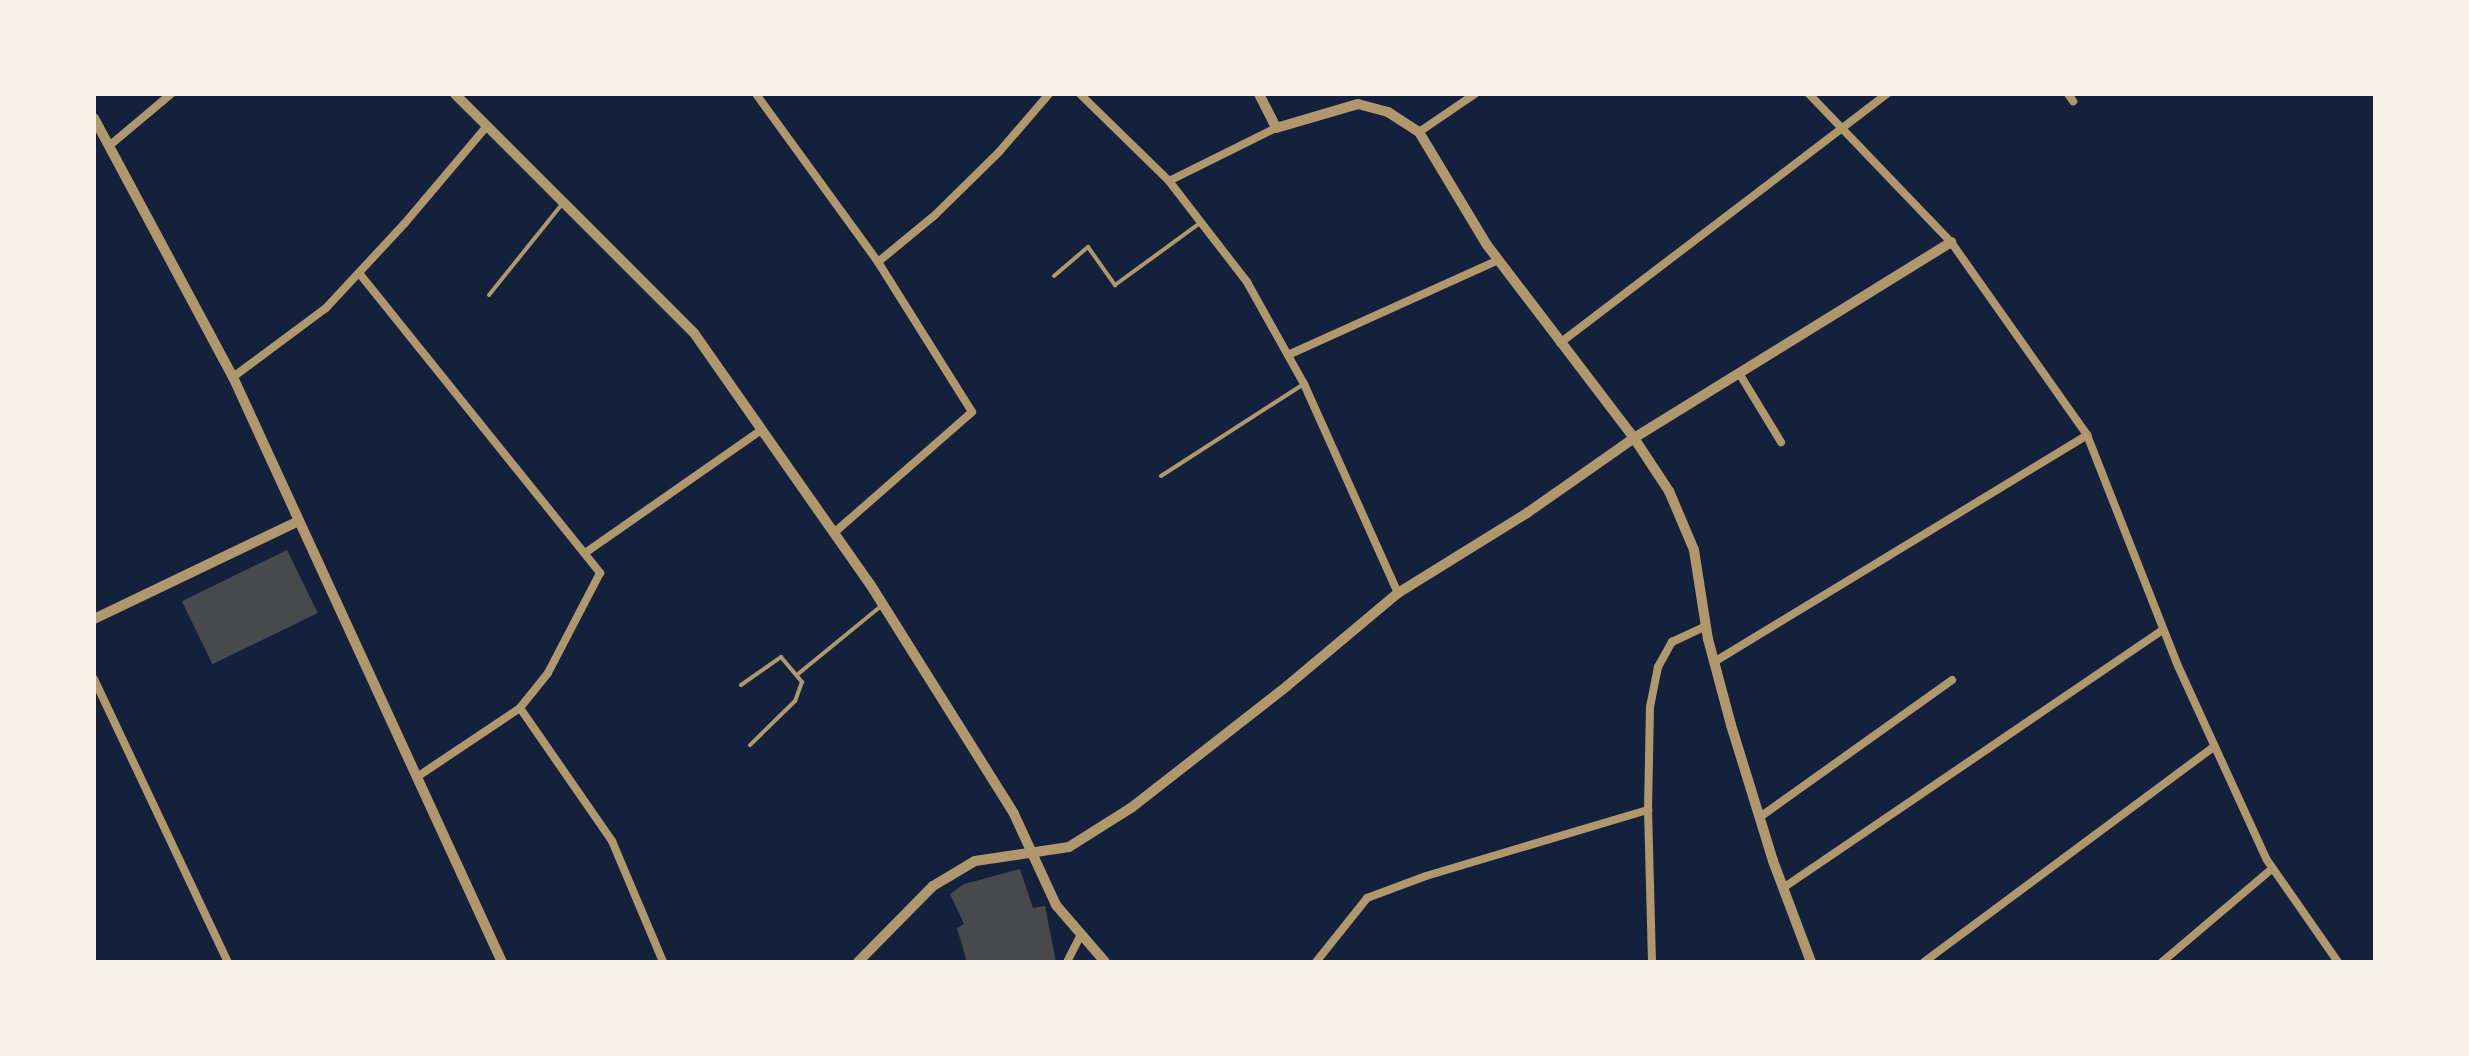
<!DOCTYPE html>
<html>
<head>
<meta charset="utf-8">
<style>
	body { margin:0 }
	#map { position:relative; width:2469px; height:1056px; overflow:hidden; background:#14213d; font-family:"Fira Sans",sans-serif }
	div>[style] { position:absolute }
	.building>* { inset:0; background:#48494c; transform-origin:0 0 }
	.service>* { height:4px; margin:-2px; padding:0 2px; transform-origin:2px; border-radius:2px; background:#b1986c }
	.minor>* { height:8px; margin:-4px; padding:0 4px; transform-origin:4px; border-radius:4px; background:#b1986c }
	.tertiary>* { height:10px; margin:-5px; padding:0 5px; transform-origin:5px; border-radius:5px; background:#b1986c }
	span { translate:-50% -50%; white-space:nowrap; text-align:center; line-height:1.15; -webkit-text-stroke:7px #f6f1e7; paint-order:stroke }
	.frame { position:absolute; inset:0; border:96px solid #f6f1e7; pointer-events:none }
</style>
</head>
<body>
<div id="map">
	<div class="building">
		<div style="left:287px;top:550px;width:70px;height:117px;rotate:64deg"></div>
		<div style="clip-path:polygon(1020px 869px,1033px 908px,1045px 906px,1056px 962px,967px 962px,957px 928px,964px 924px,950px 894px,964px 884px)"></div>
	</div>
	<div class="service">
		<div style="left:1054px;top:276px;width:45px;rotate:-40.5deg"></div>
		<div style="left:1088px;top:247px;width:47px;rotate:54.6deg"></div>
		<div style="left:1115px;top:285px;width:105px;rotate:-36.1deg"></div>
		<div style="left:489px;top:295px;width:118px;rotate:-51.2deg"></div>
		<div style="left:1161px;top:476px;width:168px;rotate:-32.8deg"></div>
		<div style="left:798px;top:674px;width:107px;rotate:-39.3deg"></div>
		<div style="left:741px;top:685px;width:49px;rotate:-35deg"></div>
		<div style="left:781px;top:657px;width:33px;rotate:50deg"></div>
		<div style="left:802px;top:682px;width:20px;rotate:110deg"></div>
		<div style="left:795px;top:701px;width:63px;rotate:135.6deg"></div>
	</div>
	<div class="minor">
		<div style="left:756px;top:94px;width:208px;rotate:54deg"></div>
		<div style="left:878px;top:262px;width:177px;rotate:57.9deg"></div>
		<div style="left:972px;top:412px;width:182px;rotate:138.8deg"></div>
		<div style="left:1080px;top:94px;width:124px;rotate:44.3deg"></div>
		<div style="left:1169px;top:181px;width:128px;rotate:52.3deg"></div>
		<div style="left:1247px;top:282px;width:117px;rotate:60.8deg"></div>
		<div style="left:1304px;top:384px;width:229px;rotate:65.8deg"></div>
		<div style="left:1809px;top:94px;width:205px;rotate:46.2deg"></div>
		<div style="left:1951px;top:242px;width:236px;rotate:54.8deg"></div>
		<div style="left:2087px;top:435px;width:248px;rotate:68.5deg"></div>
		<div style="left:2178px;top:666px;width:213px;rotate:65.4deg"></div>
		<div style="left:2267px;top:860px;width:124px;rotate:55.2deg"></div>
		<div style="left:2068px;top:94px;width:9px;rotate:54deg"></div>
		<div style="left:1419px;top:132px;width:68px;rotate:-34.2deg"></div>
		<div style="left:109px;top:146px;width:81px;rotate:-40deg"></div>
		<div style="left:1169px;top:181px;width:119px;rotate:-26.4deg"></div>
		<div style="left:878px;top:262px;width:74px;rotate:-39.5deg"></div>
		<div style="left:935px;top:215px;width:90px;rotate:-44.5deg"></div>
		<div style="left:999px;top:152px;width:77px;rotate:-49.2deg"></div>
		<div style="left:359px;top:273px;width:385px;rotate:51.2deg"></div>
		<div style="left:600px;top:573px;width:113px;rotate:117.5deg"></div>
		<div style="left:548px;top:673px;width:45px;rotate:128.7deg"></div>
		<div style="left:520px;top:708px;width:124px;rotate:146.2deg"></div>
		<div style="left:1560px;top:343px;width:411px;rotate:-37.3deg"></div>
		<div style="left:1288px;top:355px;width:230px;rotate:-24.3deg"></div>
		<div style="left:1739px;top:373px;width:81px;rotate:58.7deg"></div>
		<div style="left:233px;top:377px;width:116px;rotate:-36.6deg"></div>
		<div style="left:326px;top:308px;width:116px;rotate:-47.1deg"></div>
		<div style="left:405px;top:223px;width:127px;rotate:-49.8deg"></div>
		<div style="left:585px;top:553px;width:215px;rotate:-34.9deg"></div>
		<div style="left:1714px;top:662px;width:437px;rotate:-31.3deg"></div>
		<div style="left:94px;top:679px;width:313px;rotate:64.7deg"></div>
		<div style="left:520px;top:708px;width:162px;rotate:55.3deg"></div>
		<div style="left:612px;top:841px;width:131px;rotate:67.1deg"></div>
		<div style="left:1760px;top:817px;width:236px;rotate:-35.5deg"></div>
		<div style="left:1783px;top:888px;width:459px;rotate:-34.2deg"></div>
		<div style="left:1067px;top:962px;width:29px;rotate:-63deg"></div>
		<div style="left:1316px;top:962px;width:82px;rotate:-51.4deg"></div>
		<div style="left:1367px;top:898px;width:63px;rotate:-20.4deg"></div>
		<div style="left:1426px;top:876px;width:232px;rotate:-16.6deg"></div>
		<div style="left:1652px;top:962px;width:152px;rotate:-91.5deg"></div>
		<div style="left:1648px;top:810px;width:103px;rotate:-88.9deg"></div>
		<div style="left:1650px;top:707px;width:41px;rotate:-78.7deg"></div>
		<div style="left:1658px;top:667px;width:29px;rotate:-61deg"></div>
		<div style="left:1672px;top:642px;width:38px;rotate:-25deg"></div>
		<div style="left:1924px;top:962px;width:362px;rotate:-36.6deg"></div>
		<div style="left:2162px;top:962px;width:145px;rotate:-40.3deg"></div>
	</div>
	<div class="tertiary">
		<div style="left:455px;top:94px;width:338px;rotate:45deg"></div>
		<div style="left:694px;top:333px;width:307px;rotate:55deg"></div>
		<div style="left:870px;top:584px;width:271px;rotate:57.9deg"></div>
		<div style="left:1014px;top:814px;width:100px;rotate:65.2deg"></div>
		<div style="left:1056px;top:905px;width:75px;rotate:49.3deg"></div>
		<div style="left:1259px;top:94px;width:38px;rotate:63deg"></div>
		<div style="left:1276px;top:128px;width:85px;rotate:-16.3deg"></div>
		<div style="left:1358px;top:104px;width:31px;rotate:15deg"></div>
		<div style="left:1388px;top:112px;width:37px;rotate:33deg"></div>
		<div style="left:1419px;top:132px;width:132px;rotate:59deg"></div>
		<div style="left:1487px;top:245px;width:243px;rotate:52.7deg"></div>
		<div style="left:1634px;top:438px;width:64px;rotate:56.6deg"></div>
		<div style="left:1669px;top:491px;width:64px;rotate:67deg"></div>
		<div style="left:1694px;top:550px;width:90px;rotate:81.1deg"></div>
		<div style="left:1708px;top:639px;width:89px;rotate:75deg"></div>
		<div style="left:1731px;top:725px;width:142px;rotate:72.8deg"></div>
		<div style="left:1773px;top:861px;width:108px;rotate:69.4deg"></div>
		<div style="left:94px;top:118px;width:294px;rotate:61.8deg"></div>
		<div style="left:233px;top:377px;width:644px;rotate:65.31deg"></div>
		<div style="left:94px;top:619px;width:227px;rotate:-25.6deg"></div>
		<div style="left:858px;top:962px;width:107px;rotate:-45.4deg"></div>
		<div style="left:933px;top:886px;width:49px;rotate:-30.8deg"></div>
		<div style="left:975px;top:861px;width:95px;rotate:-8.5deg"></div>
		<div style="left:1069px;top:847px;width:73px;rotate:-32.2deg"></div>
		<div style="left:1131px;top:808px;width:198px;rotate:-38deg"></div>
		<div style="left:1287px;top:686px;width:145px;rotate:-40deg"></div>
		<div style="left:1398px;top:593px;width:152px;rotate:-31.8deg"></div>
		<div style="left:1527px;top:513px;width:131px;rotate:-35deg"></div>
		<div style="left:1634px;top:438px;width:373px;rotate:-31.7deg"></div>
	</div>
	<div class="frame"></div>
</div>
</body>
</html>
